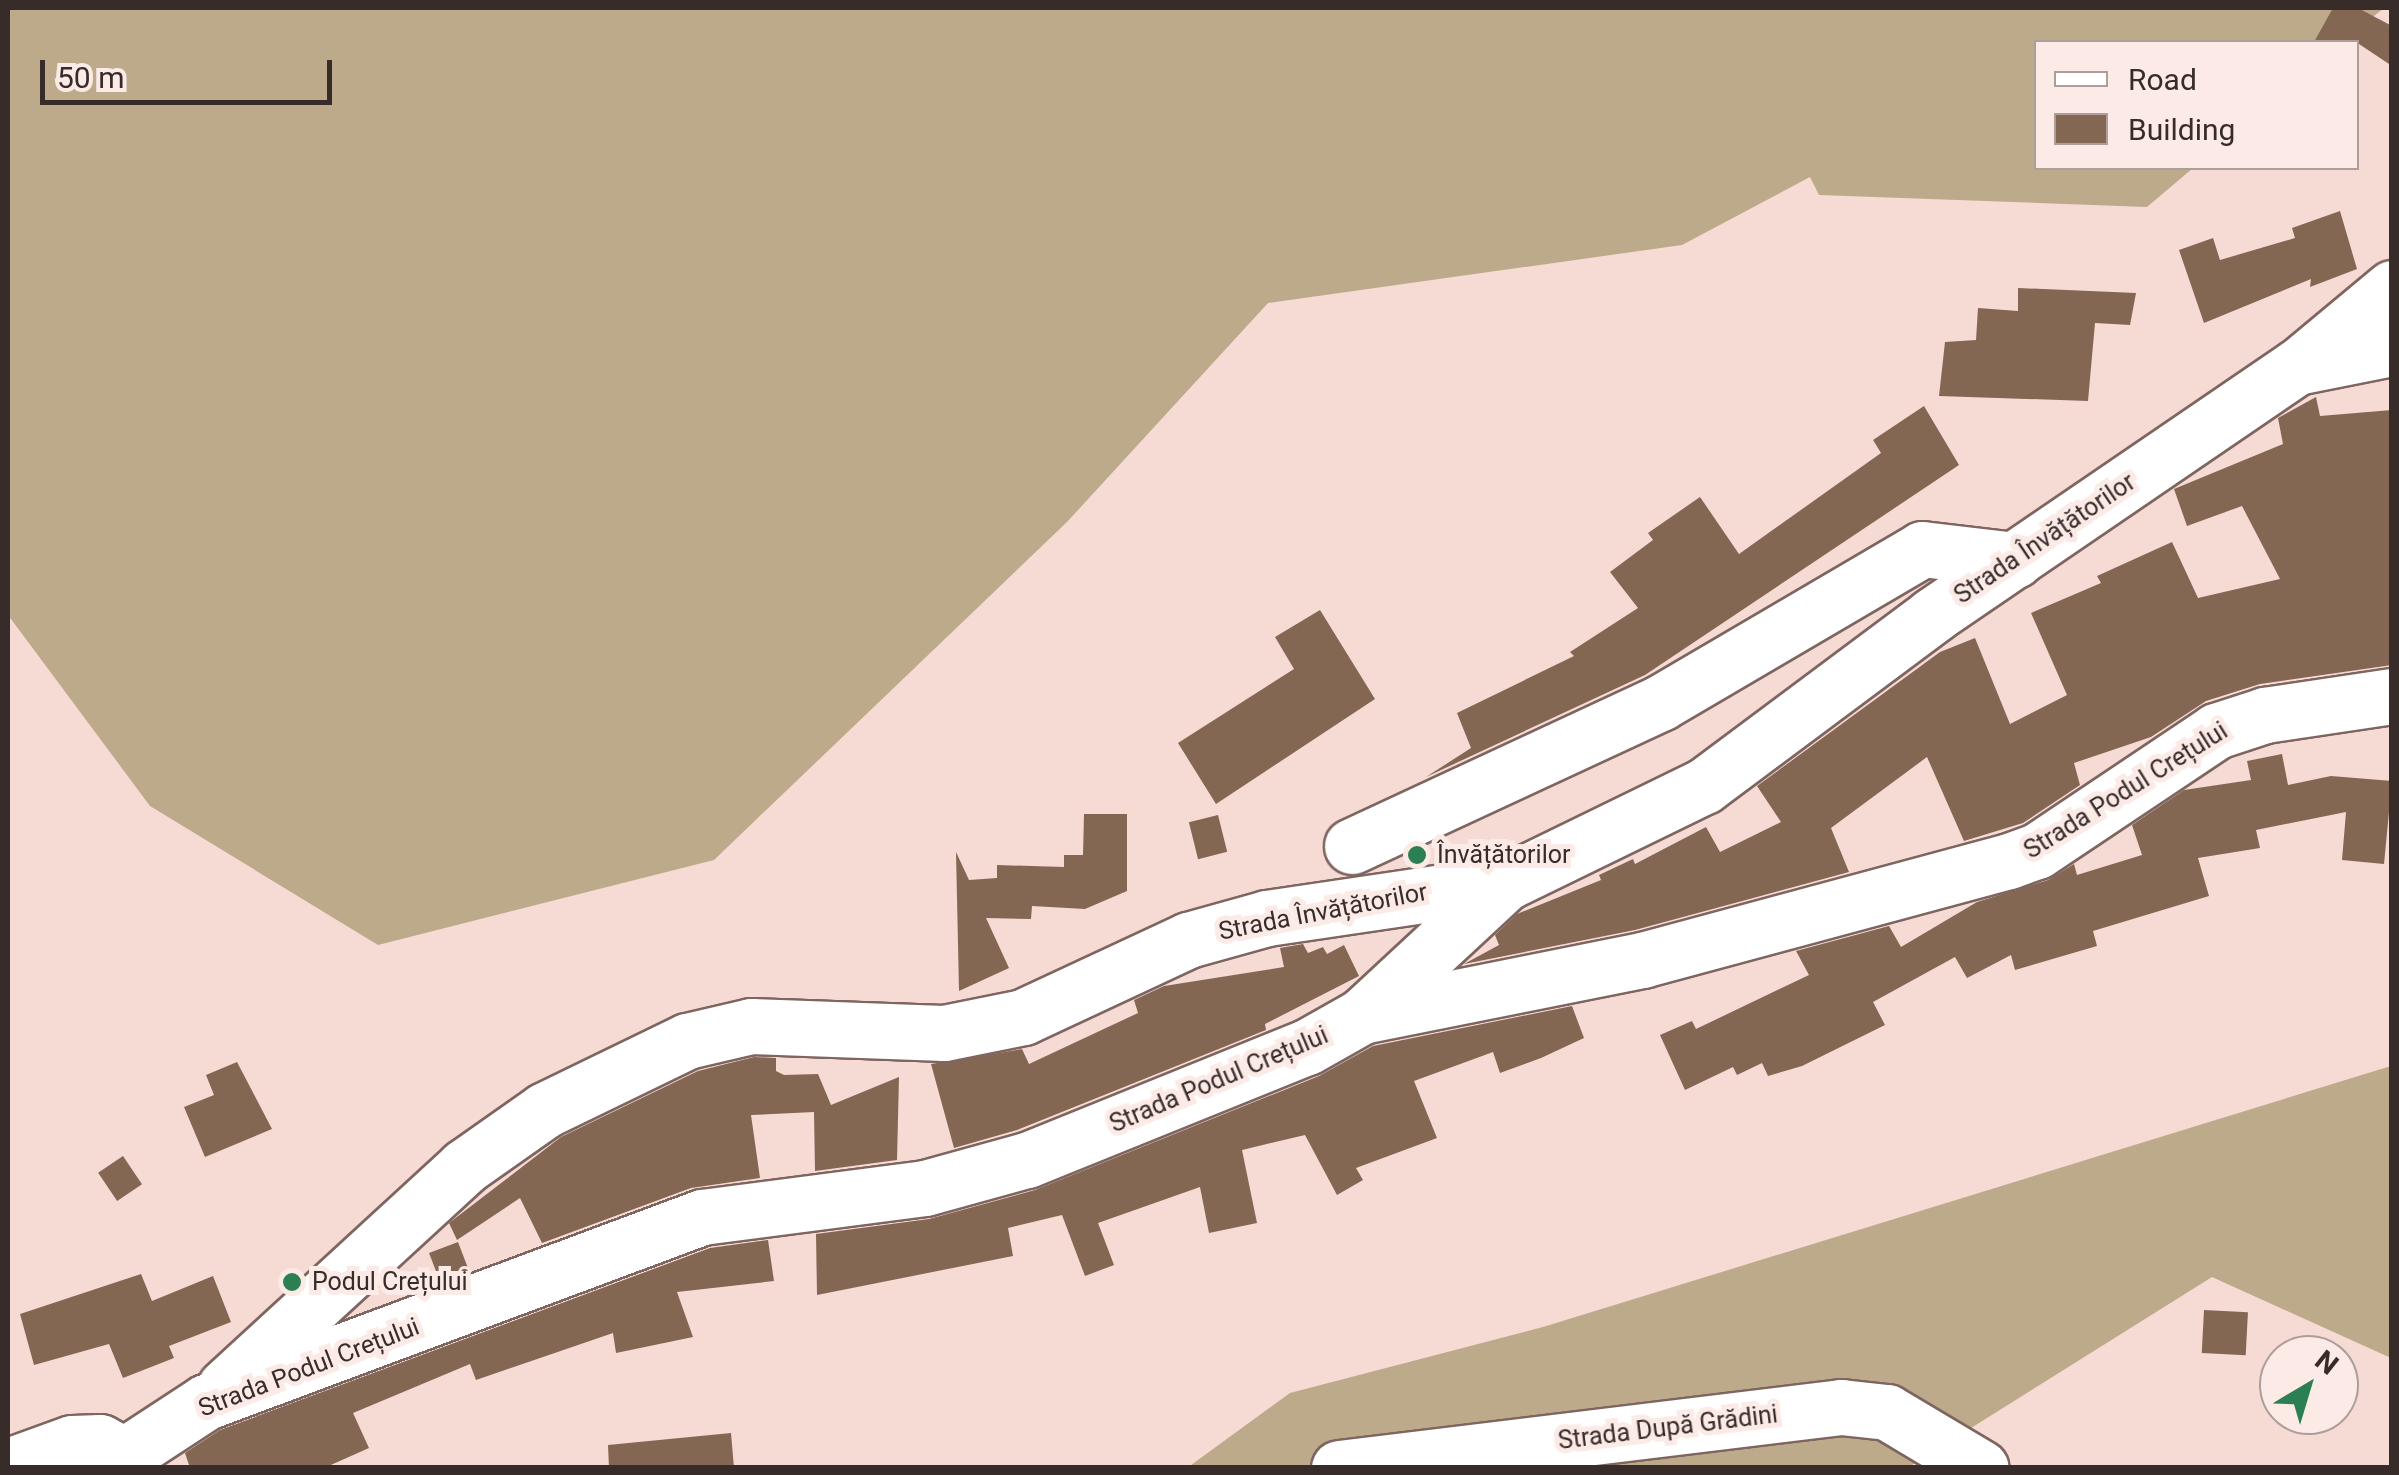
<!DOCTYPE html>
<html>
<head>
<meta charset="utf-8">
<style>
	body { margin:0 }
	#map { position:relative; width:2399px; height:1475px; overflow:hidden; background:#f6dad4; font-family:Roboto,sans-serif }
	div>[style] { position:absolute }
	.forest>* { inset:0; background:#bcaa8b }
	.building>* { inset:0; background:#836753; transform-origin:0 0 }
	.roads { filter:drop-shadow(2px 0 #7e6560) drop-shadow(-2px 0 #7e6560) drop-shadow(0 2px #7e6560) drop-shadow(0 -2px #7e6560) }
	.minor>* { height:55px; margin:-27.5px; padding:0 27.5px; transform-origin:27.5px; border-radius:27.5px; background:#fff }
	.dots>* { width:28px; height:28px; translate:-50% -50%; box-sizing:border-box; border:5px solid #fbeae6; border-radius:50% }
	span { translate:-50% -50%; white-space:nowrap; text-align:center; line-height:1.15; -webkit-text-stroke:10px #fbeae6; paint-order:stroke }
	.street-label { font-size:25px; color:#372c2a }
	.poi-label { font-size:25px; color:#372c2a }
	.left { translate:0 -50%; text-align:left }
	.frame { position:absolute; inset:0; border:10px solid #372c2a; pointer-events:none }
	.legend { position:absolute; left:2034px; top:40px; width:325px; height:130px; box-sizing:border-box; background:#fbeae6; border:2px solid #ad9e9b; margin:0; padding:12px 18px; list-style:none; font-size:30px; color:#372c2a }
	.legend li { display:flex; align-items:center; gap:20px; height:50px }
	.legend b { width:50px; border:2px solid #ad9e9b }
	.north { position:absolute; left:2259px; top:1335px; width:100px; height:100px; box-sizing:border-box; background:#fbeae6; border:2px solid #ad9e9b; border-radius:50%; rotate:38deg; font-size:28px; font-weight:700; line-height:40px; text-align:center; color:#372c2a }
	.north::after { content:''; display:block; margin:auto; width:35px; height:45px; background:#2c7f52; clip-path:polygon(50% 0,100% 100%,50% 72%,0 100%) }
	.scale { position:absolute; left:40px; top:60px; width:292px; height:45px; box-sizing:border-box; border:5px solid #372c2a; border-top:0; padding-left:12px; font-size:30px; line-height:35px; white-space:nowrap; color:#372c2a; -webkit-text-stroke:8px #fbeae6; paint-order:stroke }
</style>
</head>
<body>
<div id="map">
	<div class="forest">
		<div style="clip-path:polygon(8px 8px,2384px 8px,2342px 42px,2036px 42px,2036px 168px,2193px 168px,2147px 207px,1819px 195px,1810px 177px,1682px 245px,1268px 303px,1067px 522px,714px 860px,378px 945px,150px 806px,8px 615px)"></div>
		<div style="clip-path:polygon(2391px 1066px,2391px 1358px,2212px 1277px,1909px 1467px,1187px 1468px,1290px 1393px,1543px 1327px)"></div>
	</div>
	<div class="building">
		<div style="clip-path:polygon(2333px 8px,2358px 8px,2392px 26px,2392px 66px,2356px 42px,2314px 42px)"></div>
		<div style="clip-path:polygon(2340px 211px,2357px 269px,2310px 287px,2311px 279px,2204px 323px,2179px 250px,2213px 238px,2220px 260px,2295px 238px,2292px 228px)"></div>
		<div style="clip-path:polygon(2018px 288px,2136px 293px,2130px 325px,2095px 323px,2088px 401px,1939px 396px,1945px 342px,1976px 340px,1978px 308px,2018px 311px)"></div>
		<div style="clip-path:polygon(2316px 397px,2320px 416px,2392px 410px,2392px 665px,2260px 684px,2206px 701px,2151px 737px,2074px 763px,2080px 785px,2023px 823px,1964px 841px,1927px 757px,1831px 828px,1849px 872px,1635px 930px,1464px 964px,1499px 945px,1495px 935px,1517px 914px,1601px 880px,1599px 875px,1633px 859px,1635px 864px,1706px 827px,1720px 852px,1781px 822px,1757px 786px,1940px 652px,1975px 638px,2010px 724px,2067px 695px,2031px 613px,2101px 583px,2097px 576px,2172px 542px,2198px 598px,2280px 579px,2242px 506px,2187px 526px,2174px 489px,2283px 444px,2278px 418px)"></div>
		<div style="clip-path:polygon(1924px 406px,1959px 465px,1645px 675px,1426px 777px,1471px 748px,1457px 713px,1574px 656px,1570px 652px,1638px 608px,1610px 572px,1653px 540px,1648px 533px,1700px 497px,1739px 554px,1881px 453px,1873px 440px)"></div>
		<div style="clip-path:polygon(1320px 610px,1375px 699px,1216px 804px,1178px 743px,1294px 669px,1275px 637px)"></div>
		<div style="clip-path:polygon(2282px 754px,2288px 785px,2331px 776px,2392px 781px,2384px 864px,2342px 860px,2346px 812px,2256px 830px,2260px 848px,2198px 858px,2209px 896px,2093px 931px,2097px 946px,2015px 970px,2011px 955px,1967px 978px,1955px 957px,1873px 1002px,1885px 1025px,1802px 1066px,1768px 1076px,1762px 1063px,1737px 1075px,1733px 1067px,1685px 1090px,1660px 1035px,1692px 1021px,1696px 1029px,1809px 975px,1796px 951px,1889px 926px,1901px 947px,1977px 902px,2048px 880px,2074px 864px,2077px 875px,2142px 855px,2132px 825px,2184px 790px,2251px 780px,2247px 761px)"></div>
		<div style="clip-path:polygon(1084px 814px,1127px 814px,1127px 891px,1085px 909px,1032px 906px,1031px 919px,986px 918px,1009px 968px,959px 991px,956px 852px,969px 880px,997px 878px,997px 865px,1064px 867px,1064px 855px,1083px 855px)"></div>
		<div style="left:1218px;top:815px;width:38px;height:30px;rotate:76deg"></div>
		<div style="clip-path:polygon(1303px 944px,1308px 953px,1323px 947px,1327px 954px,1344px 945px,1359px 976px,1265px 1024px,1266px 1030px,1017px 1130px,954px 1148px,931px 1064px,1022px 1049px,1029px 1064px,1138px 1013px,1134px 1000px,1164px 986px,1284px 967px,1280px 948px)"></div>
		<div style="clip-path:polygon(1572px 1006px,1584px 1038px,1541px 1058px,1500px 1073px,1493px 1052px,1414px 1081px,1437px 1138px,1356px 1168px,1363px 1180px,1337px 1195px,1305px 1135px,1242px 1150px,1257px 1223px,1209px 1233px,1200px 1187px,1098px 1223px,1114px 1265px,1085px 1276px,1062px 1215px,1008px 1228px,1013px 1256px,817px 1295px,816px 1234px,929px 1219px,1035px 1190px,1319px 1076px,1373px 1046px)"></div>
		<div style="clip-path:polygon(754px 1057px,776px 1058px,776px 1071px,784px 1075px,818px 1074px,831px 1105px,899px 1077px,897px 1160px,815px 1171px,814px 1112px,751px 1115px,760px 1178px,691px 1188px,542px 1243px,520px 1198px,457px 1240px,449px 1223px,561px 1137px,698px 1071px)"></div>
		<div style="clip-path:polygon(237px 1062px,272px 1129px,205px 1157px,184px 1107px,214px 1095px,206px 1075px)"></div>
		<div style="left:123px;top:1156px;width:34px;height:30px;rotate:56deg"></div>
		<div style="clip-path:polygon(768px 1240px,774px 1281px,677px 1292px,693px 1337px,616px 1353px,613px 1333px,476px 1380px,470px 1364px,353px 1413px,369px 1448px,324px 1468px,190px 1468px,185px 1453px,220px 1430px,710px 1248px)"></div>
		<div style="left:458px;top:1242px;width:31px;height:31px;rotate:69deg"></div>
		<div style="clip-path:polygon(141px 1274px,152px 1301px,213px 1276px,231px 1322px,169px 1346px,174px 1358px,123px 1378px,109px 1344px,34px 1365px,20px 1314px)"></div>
		<div style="left:2204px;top:1310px;width:44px;height:43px;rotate:3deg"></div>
		<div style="clip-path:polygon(731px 1433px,734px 1468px,609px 1468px,608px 1445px)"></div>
	</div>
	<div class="roads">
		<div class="minor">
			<div style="left:2302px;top:363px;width:117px;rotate:-39.8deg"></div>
			<div style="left:1352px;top:846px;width:340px;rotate:-24.9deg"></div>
			<div style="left:1660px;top:703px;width:304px;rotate:-30.4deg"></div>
			<div style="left:1922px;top:549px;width:94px;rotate:6.7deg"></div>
			<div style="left:1362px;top:1016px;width:195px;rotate:-42.9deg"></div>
			<div style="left:1505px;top:883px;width:221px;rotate:-26deg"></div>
			<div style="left:1704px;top:786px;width:286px;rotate:-36.7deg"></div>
			<div style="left:1933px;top:615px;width:440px;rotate:-34.3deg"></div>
			<div style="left:2297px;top:367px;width:97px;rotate:-11.3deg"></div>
			<div style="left:225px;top:1387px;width:325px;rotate:-42.6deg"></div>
			<div style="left:464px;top:1167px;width:99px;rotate:-35.1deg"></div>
			<div style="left:545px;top:1110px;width:158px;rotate:-25.9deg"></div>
			<div style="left:687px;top:1041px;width:66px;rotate:-13.2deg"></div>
			<div style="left:751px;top:1026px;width:193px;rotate:2.1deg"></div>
			<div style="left:944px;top:1033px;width:81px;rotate:-11.4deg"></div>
			<div style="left:1023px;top:1017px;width:182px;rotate:-25deg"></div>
			<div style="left:1188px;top:940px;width:82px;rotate:-15.6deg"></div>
			<div style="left:1267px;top:918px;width:241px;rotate:-8.4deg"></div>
			<div style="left:8px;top:1466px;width:68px;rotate:-19.8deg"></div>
			<div style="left:72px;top:1443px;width:28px;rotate:-2deg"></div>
			<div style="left:100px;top:1442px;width:29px;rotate:29deg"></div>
			<div style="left:105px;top:1468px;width:121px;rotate:-33.2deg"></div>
			<div style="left:206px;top:1402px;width:529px;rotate:-20.45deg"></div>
			<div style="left:702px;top:1217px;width:225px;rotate:-7.4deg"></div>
			<div style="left:925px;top:1188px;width:106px;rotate:-15.4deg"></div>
			<div style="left:1027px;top:1160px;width:302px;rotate:-22deg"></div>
			<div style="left:1307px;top:1047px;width:63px;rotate:-29.4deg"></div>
			<div style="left:1362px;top:1016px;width:286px;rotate:-11.3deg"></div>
			<div style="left:1642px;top:960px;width:380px;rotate:-15.1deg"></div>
			<div style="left:2009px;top:861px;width:30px;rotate:-20deg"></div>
			<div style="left:2037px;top:851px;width:216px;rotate:-33.8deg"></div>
			<div style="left:2216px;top:731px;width:52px;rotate:-18.1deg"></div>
			<div style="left:2265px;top:715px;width:128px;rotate:-8.5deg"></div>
			<div style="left:1339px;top:1468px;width:506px;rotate:-6.93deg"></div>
			<div style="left:1841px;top:1407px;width:46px;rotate:6.2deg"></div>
			<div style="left:1887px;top:1412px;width:109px;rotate:30.8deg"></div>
		</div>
	</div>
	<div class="dots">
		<div style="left:1417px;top:855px;background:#2c7f52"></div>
		<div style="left:292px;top:1282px;background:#2c7f52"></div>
	</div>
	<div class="street-label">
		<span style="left:2045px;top:539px;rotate:-34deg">Strada Învățătorilor</span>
		<span style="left:2126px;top:791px;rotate:-32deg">Strada Podul Crețului</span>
		<span style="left:1323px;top:912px;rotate:-11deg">Strada Învățătorilor</span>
		<span style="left:1219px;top:1080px;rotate:-23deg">Strada Podul Crețului</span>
		<span style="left:309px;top:1368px;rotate:-21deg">Strada Podul Crețului</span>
		<span style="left:1668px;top:1428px;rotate:-7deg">Strada După Grădini</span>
	</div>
	<div class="poi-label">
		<span class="left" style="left:1437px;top:855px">Învățătorilor</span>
		<span class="left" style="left:312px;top:1282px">Podul Crețului</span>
	</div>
	<div class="frame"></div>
	<ul class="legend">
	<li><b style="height:12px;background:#fff"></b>Road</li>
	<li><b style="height:28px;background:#836753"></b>Building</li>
	</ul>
	<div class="north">N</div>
	<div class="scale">50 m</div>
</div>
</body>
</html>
